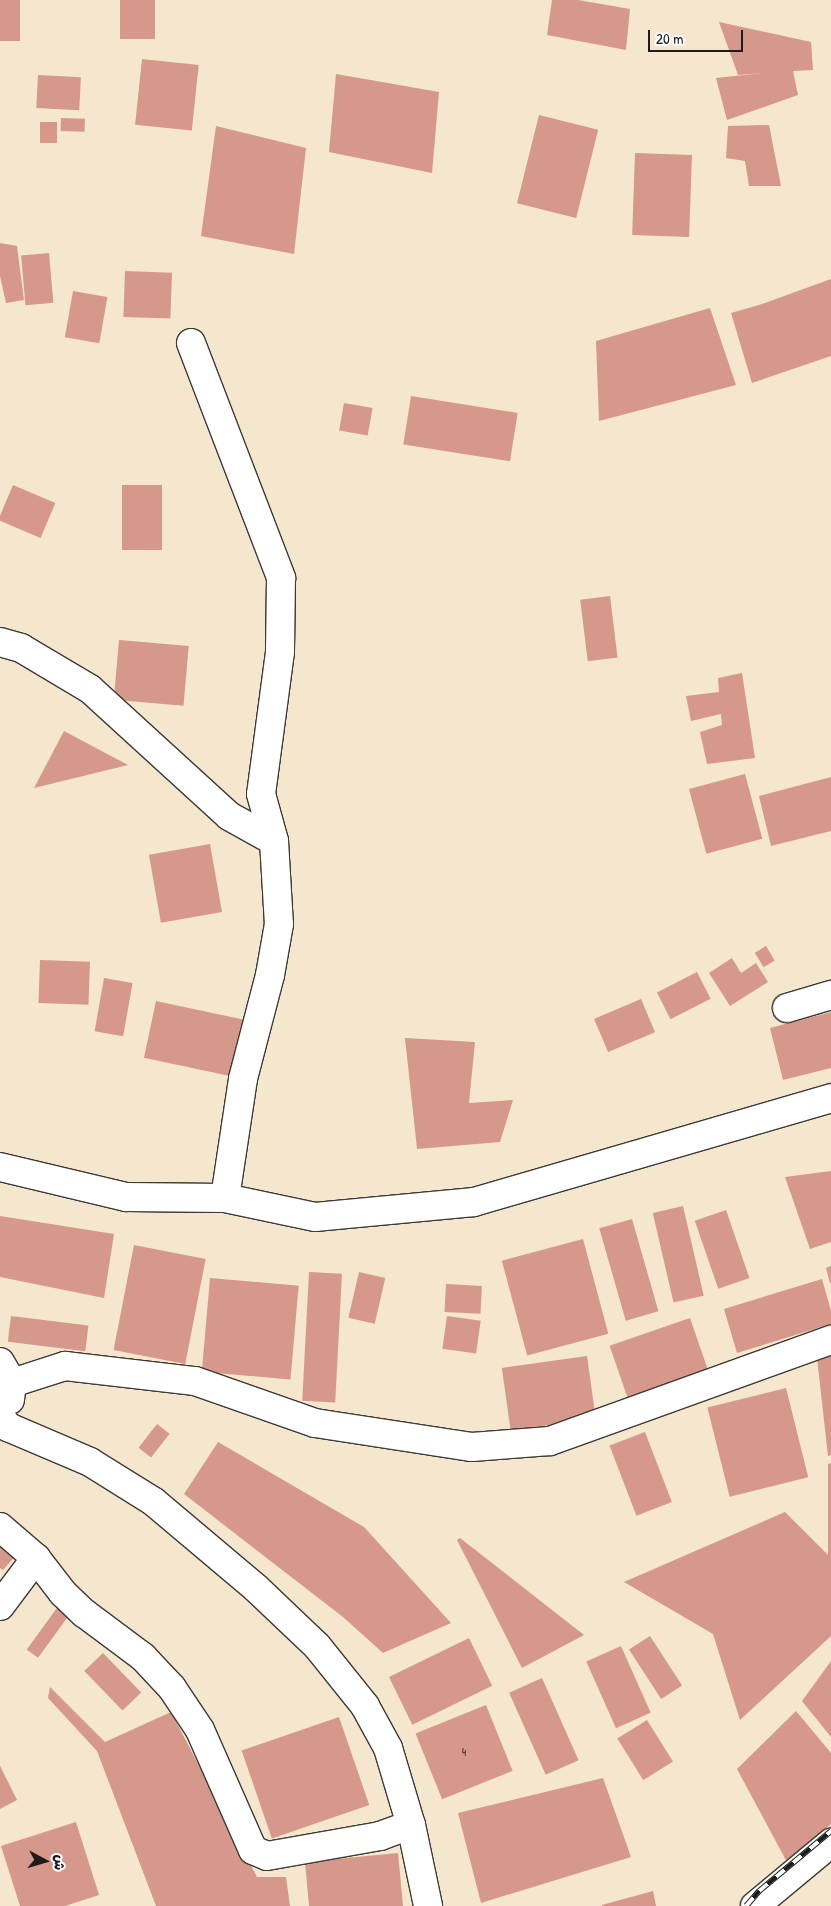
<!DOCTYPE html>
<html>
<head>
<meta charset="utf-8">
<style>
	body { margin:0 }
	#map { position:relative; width:831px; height:1906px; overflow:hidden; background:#f5e6ce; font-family:"Patrick Hand","Playpen Sans Arabic",sans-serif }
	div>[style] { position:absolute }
	.building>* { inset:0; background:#d6988a; transform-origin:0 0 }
	.roads { filter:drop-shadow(1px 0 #3d3a37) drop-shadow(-1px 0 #3d3a37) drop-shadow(0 1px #3d3a37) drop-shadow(0 -1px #3d3a37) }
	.street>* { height:28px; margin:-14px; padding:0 14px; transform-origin:14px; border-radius:14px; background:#fff }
	.rail>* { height:5.5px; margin-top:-2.75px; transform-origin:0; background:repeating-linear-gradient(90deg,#fff 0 11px,#1c1c1c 0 22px); box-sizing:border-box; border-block:1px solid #1c1c1c }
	span { translate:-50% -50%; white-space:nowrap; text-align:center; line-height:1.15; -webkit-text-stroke:4.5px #fff; paint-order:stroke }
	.number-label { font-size:12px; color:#4a3b38 }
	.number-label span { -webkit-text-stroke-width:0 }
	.north { position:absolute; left:20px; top:1836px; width:50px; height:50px; -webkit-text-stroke:4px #fff; paint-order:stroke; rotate:96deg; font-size:14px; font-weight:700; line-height:20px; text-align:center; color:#1c1c1c }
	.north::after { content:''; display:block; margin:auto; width:18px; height:22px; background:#1c1c1c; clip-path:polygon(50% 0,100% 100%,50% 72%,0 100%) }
	.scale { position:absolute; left:648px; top:30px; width:95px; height:22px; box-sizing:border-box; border:2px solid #1c1c1c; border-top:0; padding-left:6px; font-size:15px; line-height:18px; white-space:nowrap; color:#1c1c1c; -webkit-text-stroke:4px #fff; paint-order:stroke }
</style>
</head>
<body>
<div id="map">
	<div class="building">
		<div style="left:0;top:0;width:20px;height:41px"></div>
		<div style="left:120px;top:0;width:35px;height:39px"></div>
		<div style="clip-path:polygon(552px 0,578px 0,630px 9px,626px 50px,547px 35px)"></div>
		<div style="clip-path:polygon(719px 22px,811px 42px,813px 70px,793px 71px,798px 95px,727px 120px,716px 78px,765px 73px,738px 75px)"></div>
		<div style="left:142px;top:59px;width:57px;height:66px;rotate:6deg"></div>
		<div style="clip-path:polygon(336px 74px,439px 92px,432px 173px,329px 152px)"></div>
		<div style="left:38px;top:75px;width:43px;height:33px;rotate:3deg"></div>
		<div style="left:539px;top:115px;width:61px;height:91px;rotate:14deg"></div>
		<div style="left:61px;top:118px;width:24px;height:13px;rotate:2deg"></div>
		<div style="left:40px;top:122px;width:17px;height:21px"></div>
		<div style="clip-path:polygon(769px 125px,781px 186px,749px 186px,745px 161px,726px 158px,728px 126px)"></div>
		<div style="clip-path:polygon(216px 126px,306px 148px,294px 254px,201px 236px)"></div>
		<div style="left:635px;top:153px;width:57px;height:82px;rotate:2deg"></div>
		<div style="clip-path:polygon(0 243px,17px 246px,24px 300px,6px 303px,0 276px)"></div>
		<div style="left:49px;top:253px;width:50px;height:28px;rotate:85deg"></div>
		<div style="left:125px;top:271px;width:47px;height:46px;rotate:2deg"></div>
		<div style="clip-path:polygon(831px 279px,831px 356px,752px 383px,731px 313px,759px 305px)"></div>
		<div style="left:73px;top:291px;width:35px;height:47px;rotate:10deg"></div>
		<div style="clip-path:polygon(710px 308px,736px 385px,599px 421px,596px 341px)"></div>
		<div style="left:411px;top:396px;width:108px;height:49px;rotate:9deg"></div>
		<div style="left:344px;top:403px;width:29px;height:28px;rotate:10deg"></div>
		<div style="left:13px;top:485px;width:46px;height:38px;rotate:23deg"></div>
		<div style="left:122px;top:485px;width:40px;height:65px"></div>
		<div style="left:610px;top:596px;width:62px;height:30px;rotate:83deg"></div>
		<div style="left:119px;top:640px;width:70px;height:60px;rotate:5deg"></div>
		<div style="clip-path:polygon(742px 673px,755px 758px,707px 764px,700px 732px,722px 725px,721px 714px,691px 721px,686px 696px,719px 692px,718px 678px)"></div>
		<div style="clip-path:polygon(64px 731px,128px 765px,34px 788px)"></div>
		<div style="left:745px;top:774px;width:67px;height:58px;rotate:75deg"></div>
		<div style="clip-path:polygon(831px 777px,831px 831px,771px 846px,759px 796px)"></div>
		<div style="left:210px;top:844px;width:69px;height:62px;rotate:80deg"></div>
		<div style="left:766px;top:946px;width:17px;height:13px;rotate:59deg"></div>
		<div style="clip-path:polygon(732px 958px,741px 973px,756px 963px,768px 982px,730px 1006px,709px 973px)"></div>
		<div style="left:40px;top:960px;width:50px;height:43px;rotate:2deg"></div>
		<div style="left:697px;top:972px;width:30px;height:45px;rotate:63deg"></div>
		<div style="left:104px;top:978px;width:29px;height:54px;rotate:10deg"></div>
		<div style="left:641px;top:999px;width:36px;height:51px;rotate:67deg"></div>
		<div style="left:156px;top:1001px;width:89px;height:58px;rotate:12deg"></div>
		<div style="clip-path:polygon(831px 1012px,831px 1068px,783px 1080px,770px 1028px)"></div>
		<div style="clip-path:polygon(405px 1038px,475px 1042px,469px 1103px,513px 1100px,500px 1142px,417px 1149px)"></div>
		<div style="clip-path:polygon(831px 1171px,831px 1242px,810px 1249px,785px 1177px)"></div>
		<div style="left:683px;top:1206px;width:92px;height:31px;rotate:77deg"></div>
		<div style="left:726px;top:1210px;width:72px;height:33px;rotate:71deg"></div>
		<div style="clip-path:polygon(0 1216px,114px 1234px,104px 1298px,0 1277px)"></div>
		<div style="left:632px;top:1219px;width:96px;height:34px;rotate:74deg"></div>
		<div style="left:583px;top:1239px;width:98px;height:84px;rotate:75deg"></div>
		<div style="left:134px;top:1245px;width:73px;height:107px;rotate:11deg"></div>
		<div style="clip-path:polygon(831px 1266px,831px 1283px,830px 1283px,826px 1268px)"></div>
		<div style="left:309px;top:1272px;width:33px;height:129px;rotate:3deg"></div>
		<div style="left:359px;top:1272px;width:27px;height:47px;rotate:13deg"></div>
		<div style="left:210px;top:1278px;width:89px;height:94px;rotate:5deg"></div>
		<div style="clip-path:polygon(822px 1279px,831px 1311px,831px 1324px,737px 1353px,724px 1309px)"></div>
		<div style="left:446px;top:1284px;width:36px;height:28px;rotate:3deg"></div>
		<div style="left:11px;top:1316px;width:78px;height:26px;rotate:7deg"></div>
		<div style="left:447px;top:1316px;width:34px;height:33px;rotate:8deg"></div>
		<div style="left:690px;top:1318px;width:60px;height:85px;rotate:71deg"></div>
		<div style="clip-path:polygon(831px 1353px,831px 1455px,828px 1456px,817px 1358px)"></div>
		<div style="left:587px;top:1356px;width:63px;height:86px;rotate:82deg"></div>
		<div style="left:786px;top:1388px;width:92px;height:81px;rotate:76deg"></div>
		<div style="left:157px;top:1424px;width:16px;height:30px;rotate:38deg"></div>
		<div style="left:645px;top:1432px;width:75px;height:38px;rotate:69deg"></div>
		<div style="clip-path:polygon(218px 1442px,364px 1527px,451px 1623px,383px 1653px,343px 1617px,184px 1494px)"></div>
		<div style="clip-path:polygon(831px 1463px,831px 1636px,740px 1720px,713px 1634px,624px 1582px,785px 1512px,828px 1555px,828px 1464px)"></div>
		<div style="clip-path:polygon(460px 1538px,584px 1635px,522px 1668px,457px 1540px)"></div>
		<div style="clip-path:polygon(0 1539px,17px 1554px,3px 1570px,0 1568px)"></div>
		<div style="left:62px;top:1601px;width:14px;height:60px;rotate:36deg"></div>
		<div style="left:650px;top:1636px;width:59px;height:25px;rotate:57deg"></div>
		<div style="left:469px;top:1638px;width:53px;height:89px;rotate:64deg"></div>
		<div style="left:621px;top:1646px;width:73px;height:38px;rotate:66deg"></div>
		<div style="left:103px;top:1653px;width:55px;height:26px;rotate:46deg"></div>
		<div style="clip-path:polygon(831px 1661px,831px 1737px,802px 1701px)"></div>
		<div style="left:542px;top:1678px;width:90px;height:36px;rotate:66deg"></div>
		<div style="clip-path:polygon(50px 1687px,105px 1742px,171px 1712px,257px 1877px,286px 1877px,290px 1906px,156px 1906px,97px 1751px,48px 1698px)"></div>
		<div style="left:486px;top:1705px;width:71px;height:76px;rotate:68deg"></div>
		<div style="clip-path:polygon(796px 1711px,831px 1753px,831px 1824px,788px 1864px,737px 1769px)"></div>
		<div style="left:339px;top:1717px;width:93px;height:103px;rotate:71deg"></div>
		<div style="left:647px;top:1720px;width:49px;height:35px;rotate:58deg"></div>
		<div style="clip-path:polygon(0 1766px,17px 1800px,0 1809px)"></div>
		<div style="clip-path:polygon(603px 1778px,631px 1857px,481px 1903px,458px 1813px)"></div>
		<div style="clip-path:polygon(76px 1822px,99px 1895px,65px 1906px,20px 1906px,1px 1846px)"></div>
		<div style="clip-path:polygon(398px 1853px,403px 1906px,309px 1906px,305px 1862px)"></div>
		<div style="clip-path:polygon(653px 1891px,656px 1906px,602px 1906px,602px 1905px)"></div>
	</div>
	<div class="roads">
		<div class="street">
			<div style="left:191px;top:343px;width:252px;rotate:69deg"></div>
			<div style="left:281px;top:578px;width:74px;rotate:90.8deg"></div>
			<div style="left:280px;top:652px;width:143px;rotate:97.6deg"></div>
			<div style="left:261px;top:794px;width:49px;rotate:74.5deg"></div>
			<div style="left:274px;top:841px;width:83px;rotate:86.6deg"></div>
			<div style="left:279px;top:924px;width:52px;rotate:100deg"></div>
			<div style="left:270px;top:975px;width:107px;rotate:104.6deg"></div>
			<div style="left:243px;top:1079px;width:120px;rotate:98.6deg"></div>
			<div style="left:0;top:642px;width:22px;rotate:16deg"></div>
			<div style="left:21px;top:648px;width:80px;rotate:30.7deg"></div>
			<div style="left:90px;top:689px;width:188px;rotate:42.4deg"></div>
			<div style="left:229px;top:816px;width:51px;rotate:29.1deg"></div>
			<div style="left:787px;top:1008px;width:46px;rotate:-16.5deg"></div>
			<div style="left:0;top:1167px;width:130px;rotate:13.4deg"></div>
			<div style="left:126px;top:1197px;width:99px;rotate:0.6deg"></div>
			<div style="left:225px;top:1198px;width:92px;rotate:11.9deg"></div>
			<div style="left:315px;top:1217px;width:160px;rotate:-5.4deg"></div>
			<div style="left:474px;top:1202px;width:372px;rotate:-16.2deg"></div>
			<div style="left:0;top:1362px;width:24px;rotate:60deg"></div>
			<div style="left:12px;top:1383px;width:17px;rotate:97deg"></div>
			<div style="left:12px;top:1383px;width:56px;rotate:-17.8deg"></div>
			<div style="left:65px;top:1366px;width:131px;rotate:6.6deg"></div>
			<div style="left:195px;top:1381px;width:127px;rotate:19.3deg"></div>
			<div style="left:315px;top:1423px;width:159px;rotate:8.7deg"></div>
			<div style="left:472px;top:1447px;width:78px;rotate:-4.4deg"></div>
			<div style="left:550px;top:1441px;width:299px;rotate:-19.8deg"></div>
			<div style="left:0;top:1416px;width:14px;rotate:54deg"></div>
			<div style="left:8px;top:1427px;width:89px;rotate:23.1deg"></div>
			<div style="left:90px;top:1462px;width:75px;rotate:32deg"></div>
			<div style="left:154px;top:1502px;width:133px;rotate:40.1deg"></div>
			<div style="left:256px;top:1588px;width:84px;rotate:43.6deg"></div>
			<div style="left:317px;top:1646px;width:77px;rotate:51.3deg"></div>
			<div style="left:365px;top:1706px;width:48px;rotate:61.3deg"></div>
			<div style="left:388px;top:1748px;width:80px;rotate:73.4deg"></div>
			<div style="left:411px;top:1825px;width:83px;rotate:78.1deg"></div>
			<div style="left:0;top:1527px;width:48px;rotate:40.7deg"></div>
			<div style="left:36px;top:1558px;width:44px;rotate:52.4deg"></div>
			<div style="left:63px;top:1593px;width:29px;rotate:44deg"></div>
			<div style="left:84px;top:1613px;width:74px;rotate:36.7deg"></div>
			<div style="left:143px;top:1657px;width:42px;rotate:46.9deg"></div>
			<div style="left:172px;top:1688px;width:50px;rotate:56.3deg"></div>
			<div style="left:200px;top:1730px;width:131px;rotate:66.2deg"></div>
			<div style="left:253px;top:1850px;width:15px;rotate:23deg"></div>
			<div style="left:267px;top:1856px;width:115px;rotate:-10deg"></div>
			<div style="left:380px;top:1836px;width:33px;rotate:-20deg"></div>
			<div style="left:0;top:1606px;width:60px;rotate:-53.1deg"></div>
			<div style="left:755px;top:1906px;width:99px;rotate:-39.7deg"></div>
		</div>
	</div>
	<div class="rail">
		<div style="left:746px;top:1906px;width:20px;rotate:-49deg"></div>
		<div style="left:759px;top:1891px;width:94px;rotate:-39.8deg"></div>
	</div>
	<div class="number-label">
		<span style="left:464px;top:1752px">4</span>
	</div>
	<div class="north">ش</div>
	<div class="scale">20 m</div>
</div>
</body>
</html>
